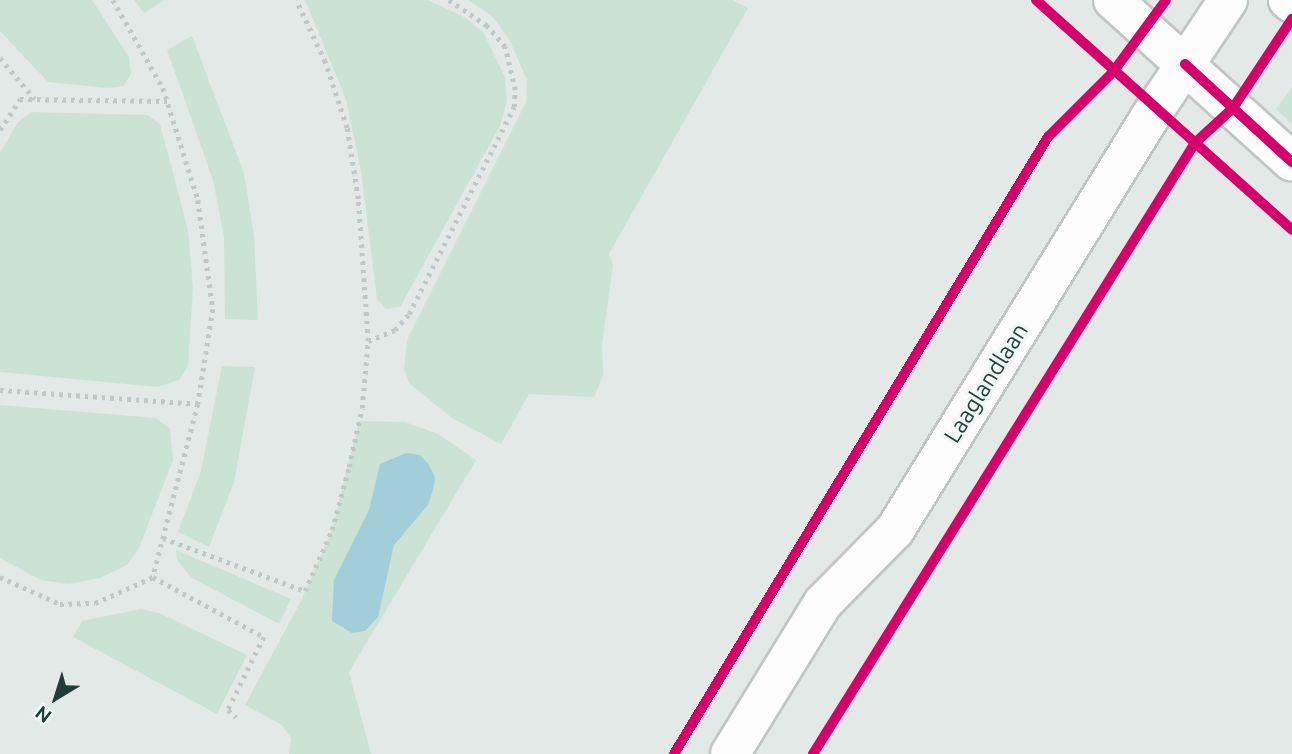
<!DOCTYPE html>
<html>
<head>
<meta charset="utf-8">
<style>
	body { margin:0 }
	#map { position:relative; width:1292px; height:754px; overflow:hidden; background:#e3e9e6; font-family:Ubuntu,sans-serif }
	div>[style] { position:absolute }
	.green>* { inset:0; background:#cbe3d4 }
	.water>* { inset:0; background:#a1ced9 }
	.path>* { height:4.5px; margin-top:-2.25px; transform-origin:0; background:repeating-linear-gradient(90deg,#c0c9c7 0 3.5px,transparent 0 8.5px) }
	.roads { filter:drop-shadow(2px 0 #c0c6c4) drop-shadow(-2px 0 #c0c6c4) drop-shadow(0 2px #c0c6c4) drop-shadow(0 -2px #c0c6c4) }
	.minor>* { height:38px; margin:-19px; padding:0 19px; transform-origin:19px; border-radius:19px; background:#fbfcfb }
	.tertiary>* { height:38px; margin:-19px; padding:0 19px; transform-origin:19px; border-radius:19px; background:#fbfcfb }
	.cycleway>* { height:10px; margin:-5px; padding:0 5px; transform-origin:5px; border-radius:5px; background:#d6006c }
	span { translate:-50% -50%; white-space:nowrap; text-align:center; line-height:1.15; -webkit-text-stroke:7px #f1f8f5; paint-order:stroke }
	.street-label { font-size:23px; color:#203d37 }
	.north { position:absolute; left:21px; top:663px; width:70px; height:70px; -webkit-text-stroke:5px #f1f8f5; paint-order:stroke; rotate:218deg; font-size:19px; font-weight:700; line-height:28px; text-align:center; color:#203d37 }
	.north::after { content:''; display:block; margin:auto; width:24px; height:32px; background:#203d37; clip-path:polygon(50% 0,100% 100%,50% 72%,0 100%) }
</style>
</head>
<body>
<div id="map">
	<div class="green">
		<div style="clip-path:polygon(0 0,92px 0,129px 57px,131px 74px,123px 86px,109px 88px,48px 82px,0 31px)"></div>
		<div style="clip-path:polygon(134px 0,165px 0,144px 13px)"></div>
		<div style="clip-path:polygon(305px 0,428px 0,466px 18px,483px 32px,505px 77px,507px 100px,500px 126px,400px 307px,386px 309px,377px 299px,361px 171px,346px 99px)"></div>
		<div style="clip-path:polygon(468px 0,732px 0,748px 8px,609px 254px,613px 265px,602px 344px,603px 375px,594px 397px,529px 394px,501px 444px,452px 418px,409px 383px,404px 369px,407px 340px,526px 102px,527px 80px,509px 39px,492px 16px)"></div>
		<div style="clip-path:polygon(192px 36px,244px 173px,254px 235px,258px 320px,225px 319px,224px 237px,213px 180px,167px 50px)"></div>
		<div style="clip-path:polygon(1292px 87px,1292px 124px,1276px 109px)"></div>
		<div style="clip-path:polygon(31px 112px,147px 115px,160px 124px,188px 230px,193px 288px,188px 366px,179px 380px,158px 387px,0 372px,0 153px,18px 122px)"></div>
		<div style="clip-path:polygon(222px 366px,255px 367px,234px 482px,209px 547px,178px 532px,201px 471px)"></div>
		<div style="clip-path:polygon(0 405px,156px 418px,170px 429px,173px 460px,139px 548px,127px 565px,100px 578px,69px 584px,41px 580px,0 558px)"></div>
		<div style="clip-path:polygon(359px 421px,405px 422px,438px 434px,476px 460px,349px 672px,371px 754px,289px 754px,291px 738px,282px 725px,245px 705px,301px 601px,332px 530px)"></div>
		<div style="clip-path:polygon(176px 550px,291px 599px,279px 624px,192px 578px,177px 560px)"></div>
		<div style="clip-path:polygon(141px 609px,159px 613px,247px 655px,217px 714px,73px 637px,82px 621px)"></div>
	</div>
	<div class="water">
		<div style="clip-path:polygon(406px 453px,420px 455px,429px 465px,435px 477px,433px 490px,428px 505px,394px 545px,378px 617px,365px 631px,352px 633px,332px 621px,334px 580px,369px 510px,380px 464px)"></div>
	</div>
	<div class="path">
		<div style="left:113px;top:0;width:101px;rotate:60.4deg"></div>
		<div style="left:163px;top:88px;width:117px;rotate:72.6deg"></div>
		<div style="left:198px;top:200px;width:110px;rotate:82.2deg"></div>
		<div style="left:213px;top:309px;width:96px;rotate:99deg"></div>
		<div style="left:198px;top:404px;width:179px;rotate:104.6deg"></div>
		<div style="left:0;top:58px;width:54px;rotate:49.5deg"></div>
		<div style="left:0;top:130px;width:37px;rotate:-57deg"></div>
		<div style="left:20px;top:99px;width:147px;rotate:0.8deg"></div>
		<div style="left:368px;top:341px;width:29px;rotate:-22deg"></div>
		<div style="left:395px;top:330px;width:21px;rotate:-49deg"></div>
		<div style="left:409px;top:314px;width:232px;rotate:-63.1deg"></div>
		<div style="left:514px;top:107px;width:17px;rotate:-87deg"></div>
		<div style="left:515px;top:90px;width:44px;rotate:-103.1deg"></div>
		<div style="left:505px;top:47px;width:28px;rotate:-131deg"></div>
		<div style="left:487px;top:26px;width:47px;rotate:-146.3deg"></div>
		<div style="left:0;top:390px;width:198px;rotate:4deg"></div>
		<div style="left:163px;top:538px;width:152px;rotate:20.5deg"></div>
		<div style="left:305px;top:591px;width:67px;rotate:-66.1deg"></div>
		<div style="left:332px;top:530px;width:65px;rotate:-74.9deg"></div>
		<div style="left:349px;top:467px;width:60px;rotate:-77.6deg"></div>
		<div style="left:362px;top:408px;width:67px;rotate:-84.9deg"></div>
		<div style="left:368px;top:341px;width:142px;rotate:-94deg"></div>
		<div style="left:358px;top:199px;width:72px;rotate:-98.8deg"></div>
		<div style="left:347px;top:128px;width:70px;rotate:-108.4deg"></div>
		<div style="left:325px;top:62px;width:68px;rotate:-115.1deg"></div>
		<div style="left:0;top:577px;width:66px;rotate:24.2deg"></div>
		<div style="left:60px;top:604px;width:35px;rotate:-2deg"></div>
		<div style="left:95px;top:603px;width:64px;rotate:-24.1deg"></div>
		<div style="left:153px;top:577px;width:126px;rotate:28.4deg"></div>
		<div style="left:264px;top:637px;width:81px;rotate:116.3deg"></div>
		<div style="left:228px;top:710px;width:11px;rotate:41deg"></div>
	</div>
	<div class="roads">
		<div class="minor">
			<div style="left:730px;top:754px;width:177px;rotate:-58.4deg"></div>
			<div style="left:823px;top:603px;width:103px;rotate:-45.4deg"></div>
			<div style="left:895px;top:530px;width:482px;rotate:-58.3deg"></div>
			<div style="left:1148px;top:120px;width:144px;rotate:-56.3deg"></div>
		</div>
		<div class="tertiary">
			<div style="left:1113px;top:0;width:241px;rotate:42.1deg"></div>
			<div style="left:1288px;top:0;width:5px;rotate:37deg"></div>
		</div>
	</div>
	<div class="cycleway">
		<div style="left:1036px;top:0;width:344px;rotate:41.9deg"></div>
		<div style="left:1185px;top:64px;width:145px;rotate:42.5deg"></div>
		<div style="left:674px;top:754px;width:722px;rotate:-58.78deg"></div>
		<div style="left:1048px;top:137px;width:92px;rotate:-45deg"></div>
		<div style="left:1113px;top:72px;width:89px;rotate:-53.6deg"></div>
		<div style="left:813px;top:754px;width:721px;rotate:-57.99deg"></div>
		<div style="left:1195px;top:143px;width:52px;rotate:-42.6deg"></div>
		<div style="left:1233px;top:108px;width:107px;rotate:-56.5deg"></div>
	</div>
	<div class="street-label">
		<span style="left:986px;top:383px;rotate:-58deg">Laaglandlaan</span>
	</div>
	<div class="north">N</div>
</div>
</body>
</html>
